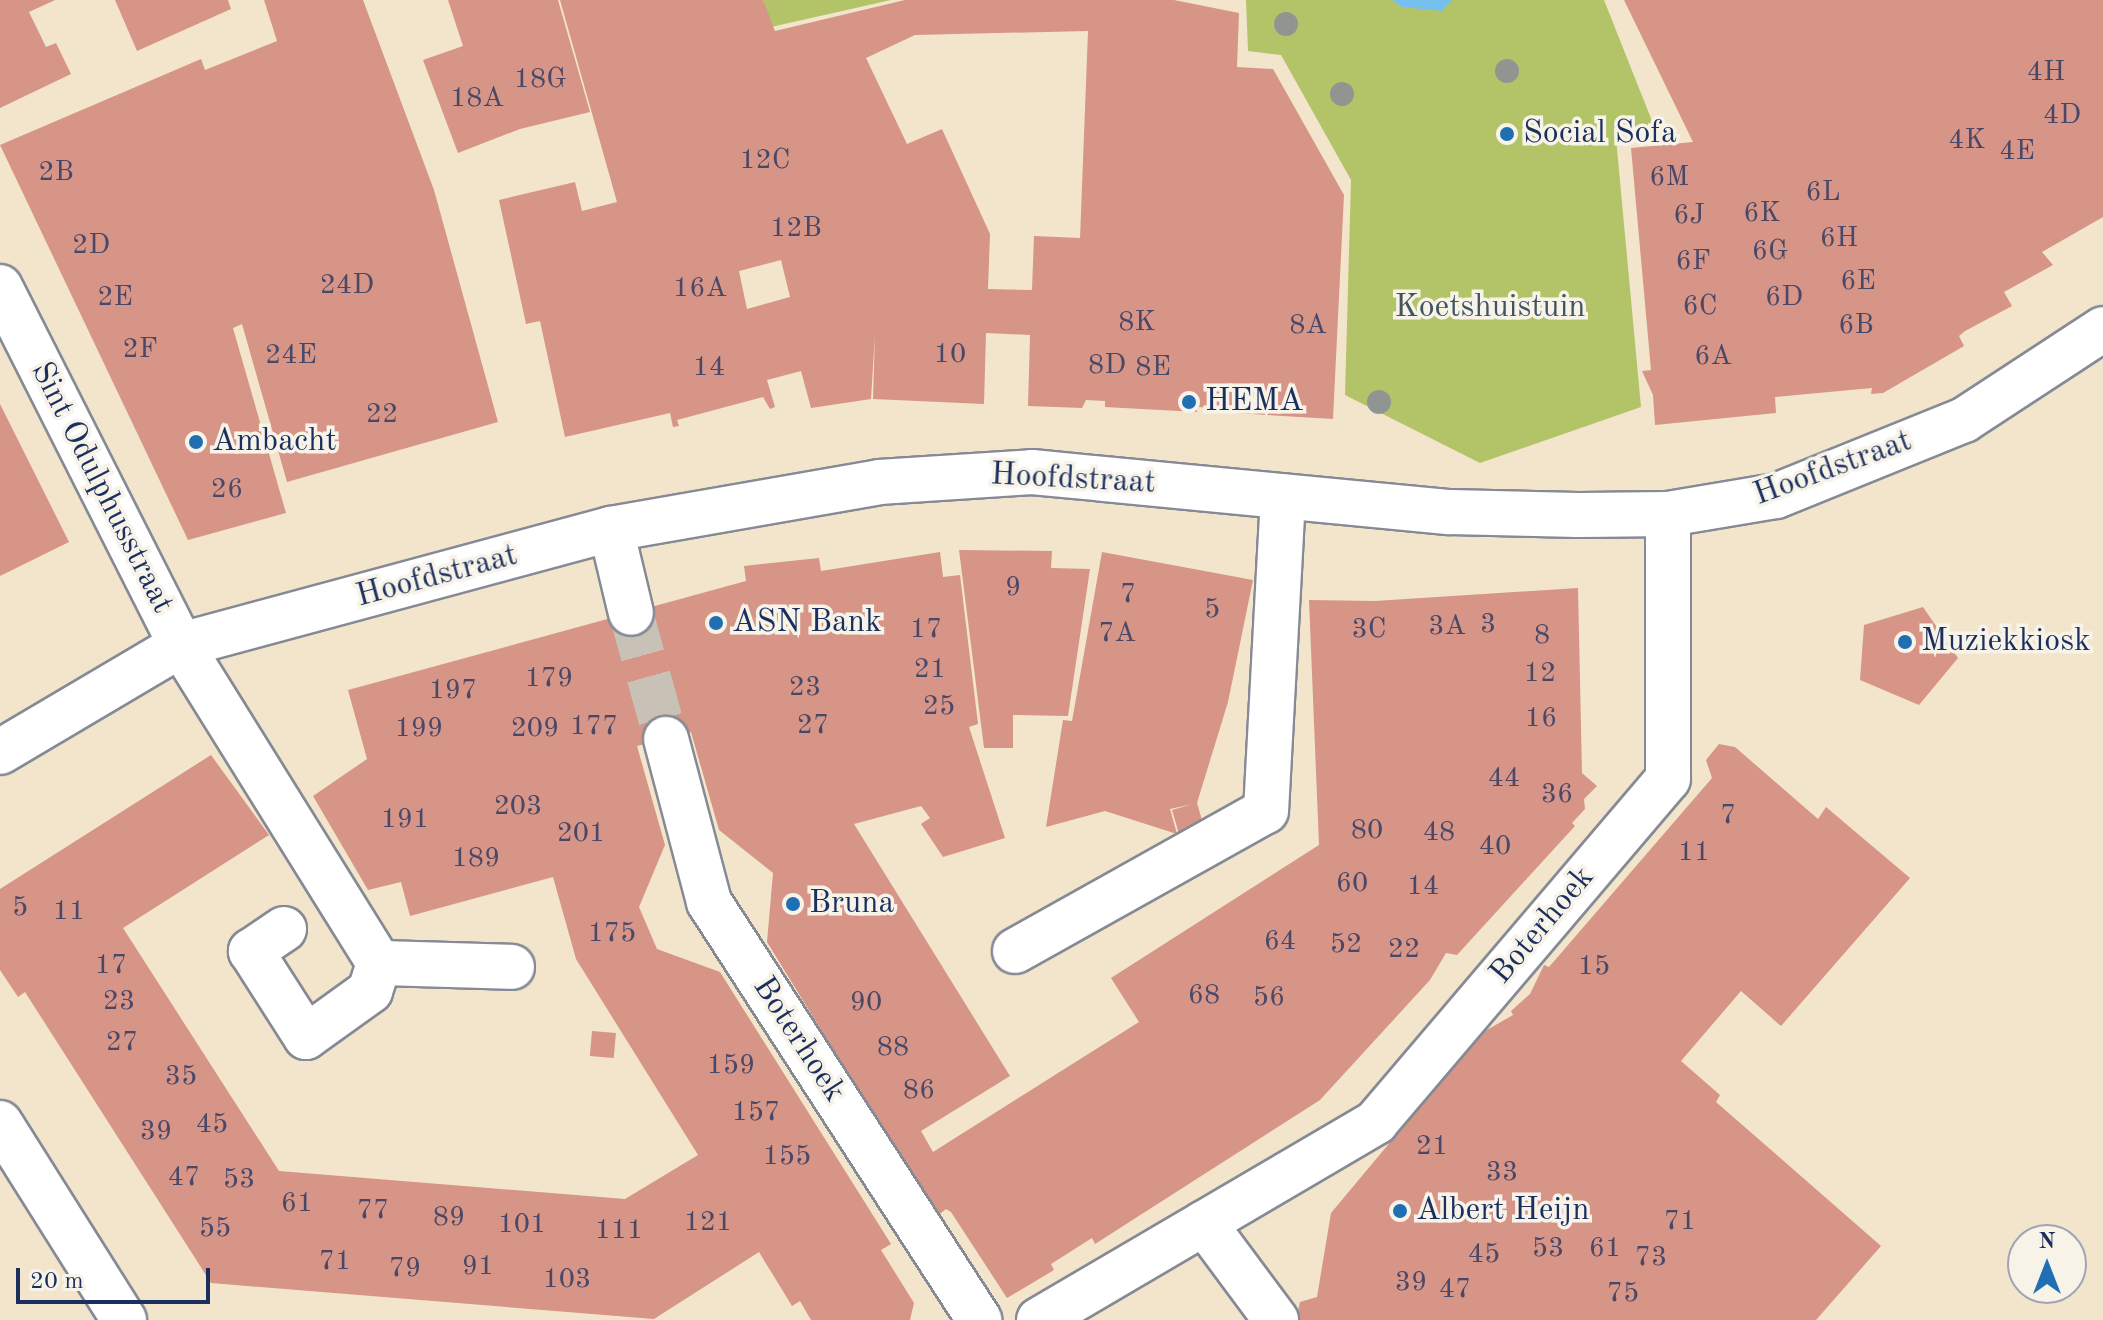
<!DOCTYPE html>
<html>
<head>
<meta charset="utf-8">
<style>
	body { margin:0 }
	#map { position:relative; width:2103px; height:1320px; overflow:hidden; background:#f2e5cc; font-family:"Old Standard TT",serif }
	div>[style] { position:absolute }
	.green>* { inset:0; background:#b2c467 }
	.water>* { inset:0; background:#76c0ef }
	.building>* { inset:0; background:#d69586; transform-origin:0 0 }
	.minor-tunnel>* { height:44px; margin-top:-22px; transform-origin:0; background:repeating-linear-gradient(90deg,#c7c1b6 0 44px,transparent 0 66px) }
	.roads { filter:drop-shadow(2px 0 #868a95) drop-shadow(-2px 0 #868a95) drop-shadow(0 2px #868a95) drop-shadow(0 -2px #868a95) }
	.minor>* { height:44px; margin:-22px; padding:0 22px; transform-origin:22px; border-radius:22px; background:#fff }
	.trees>* { width:24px; height:24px; margin:-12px; border-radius:50%; background:#919591 }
	.dots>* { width:22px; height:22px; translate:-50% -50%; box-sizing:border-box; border:4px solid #f7f3e8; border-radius:50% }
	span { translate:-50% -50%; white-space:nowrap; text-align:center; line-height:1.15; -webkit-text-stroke:7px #f7f3e8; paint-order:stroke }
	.number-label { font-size:28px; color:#4a4868 }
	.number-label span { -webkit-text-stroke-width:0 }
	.poi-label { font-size:32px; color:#1b2f5e }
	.left { translate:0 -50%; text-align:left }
	.park-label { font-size:32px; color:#415460 }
	.street-label { font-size:32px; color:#1b2f5e }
	.north { position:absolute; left:2007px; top:1224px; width:80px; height:80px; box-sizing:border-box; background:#f7f3e8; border:2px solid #9fa5b1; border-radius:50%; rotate:0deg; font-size:22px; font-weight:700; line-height:32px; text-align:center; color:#1b2f5e }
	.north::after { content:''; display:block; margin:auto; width:28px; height:36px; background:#1f6fb2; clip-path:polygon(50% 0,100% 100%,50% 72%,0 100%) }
	.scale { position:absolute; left:16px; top:1268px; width:194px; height:36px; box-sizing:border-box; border:4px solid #1b2f5e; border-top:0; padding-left:10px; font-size:24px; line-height:28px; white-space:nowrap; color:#1b2f5e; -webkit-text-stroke:6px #f7f3e8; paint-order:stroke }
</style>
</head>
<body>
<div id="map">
	<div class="green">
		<div style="clip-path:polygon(763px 0,891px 0,771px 27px)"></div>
		<div style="clip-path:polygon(1246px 0,1604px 0,1654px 126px,1616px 138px,1641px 407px,1480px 463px,1345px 395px,1351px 180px,1281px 55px,1248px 51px)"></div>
	</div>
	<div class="water">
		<div style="clip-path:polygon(1392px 0,1452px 0,1442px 11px,1402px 7px)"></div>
	</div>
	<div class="building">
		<div style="clip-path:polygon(0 0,55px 0,29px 12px,46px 47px,56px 43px,71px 74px,0 108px)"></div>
		<div style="clip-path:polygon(115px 0,228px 0,231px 9px,137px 51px)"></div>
		<div style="clip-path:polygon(264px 0,363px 0,434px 190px,498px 422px,287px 482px,242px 324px,233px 328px,286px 513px,188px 540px,0 145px,201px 59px,205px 70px,277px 41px)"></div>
		<div style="clip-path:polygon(448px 0,558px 0,590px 112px,520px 129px,458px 153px,423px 60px,463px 46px)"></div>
		<div style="clip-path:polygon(evenodd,560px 0,763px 0,775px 31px,905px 0,1174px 0,1239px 13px,1237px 67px,1273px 69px,1344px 195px,1333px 419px,1218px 412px,1218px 408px,1197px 407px,1197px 412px,1105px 407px,1105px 401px,1086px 400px,1082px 408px,1028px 406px,1030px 335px,986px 333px,984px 404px,873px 399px,875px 335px,871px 399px,811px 408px,801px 371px,767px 380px,775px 407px,770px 409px,763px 397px,677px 420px,679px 426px,673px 427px,670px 413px,565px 437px,540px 321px,526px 324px,499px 200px,575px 182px,582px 211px,617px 202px,560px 0,1088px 31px,1080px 238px,1034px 236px,1032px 290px,988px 289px,990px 234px,942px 129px,907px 144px,866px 58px,915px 35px,1088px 31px,560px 0,781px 260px,790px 297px,747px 309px,739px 271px,781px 260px)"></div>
		<div style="clip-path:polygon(1624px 0,2103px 0,2103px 217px,2042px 252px,2053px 265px,2004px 292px,2012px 306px,1965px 331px,1959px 336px,1964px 346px,1883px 393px,1871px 394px,1872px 388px,1775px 397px,1776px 413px,1655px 425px,1653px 395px,1642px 371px,1651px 370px,1631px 148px,1693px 142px)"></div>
		<div style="clip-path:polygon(0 404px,69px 542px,0 576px)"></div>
		<div style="clip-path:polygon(959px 550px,1052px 551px,1051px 568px,1090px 569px,1068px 716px,1013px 715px,1013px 748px,984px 748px)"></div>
		<div style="clip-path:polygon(940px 552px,943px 577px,960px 575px,978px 724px,969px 727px,1005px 838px,943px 857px,921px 824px,930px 818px,921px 806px,854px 824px,1010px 1076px,921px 1131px,933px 1152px,1139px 1022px,1111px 978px,1319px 845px,1309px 600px,1375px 601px,1578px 588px,1582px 773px,1597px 786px,1584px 799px,1585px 809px,1572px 823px,1575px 826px,1457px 955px,1446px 953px,1430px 980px,1320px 1100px,1095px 1244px,1092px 1238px,1051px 1264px,1054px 1270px,1007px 1298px,951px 1212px,946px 1209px,936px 1217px,767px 942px,773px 873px,719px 830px,691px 732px,637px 746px,665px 845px,639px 907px,657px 949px,720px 972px,891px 1244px,881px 1250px,914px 1303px,910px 1320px,811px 1320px,800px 1301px,792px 1306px,759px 1252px,654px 1319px,211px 1283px,25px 992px,18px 997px,0 970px,0 889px,211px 755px,269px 835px,123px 928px,279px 1171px,625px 1199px,698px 1155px,576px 959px,553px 877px,410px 916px,401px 882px,368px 890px,313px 796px,367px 759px,348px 690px,746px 581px,744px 566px,819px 558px,821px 571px)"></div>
		<div style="clip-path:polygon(1102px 552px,1253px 580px,1228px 702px,1197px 803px,1204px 827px,1179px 834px,1172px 810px,1193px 804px,1170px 809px,1177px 834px,1105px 811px,1046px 827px,1063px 720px,1072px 721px)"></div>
		<div style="clip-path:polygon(1923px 607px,1958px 658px,1919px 705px,1860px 680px,1864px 625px)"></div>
		<div style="clip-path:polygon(1719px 744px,1735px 747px,1818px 819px,1826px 807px,1910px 878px,1781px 1026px,1741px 991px,1681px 1061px,1720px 1095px,1716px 1102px,1881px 1246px,1816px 1320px,1296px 1320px,1300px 1302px,1317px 1297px,1331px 1213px,1473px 1043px,1471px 1039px,1513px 1015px,1511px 1011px,1530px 994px,1544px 965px,1549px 967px,1712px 778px,1706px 760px)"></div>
		<div style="left:592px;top:1031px;width:24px;height:25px;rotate:5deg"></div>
	</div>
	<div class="minor-tunnel">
		<div style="left:631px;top:613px;width:131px;rotate:74.5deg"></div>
	</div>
	<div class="roads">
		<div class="minor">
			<div style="left:0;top:287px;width:401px;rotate:63.2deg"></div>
			<div style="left:181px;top:645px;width:375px;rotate:58.1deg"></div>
			<div style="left:379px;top:963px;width:133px;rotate:1.7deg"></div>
			<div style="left:611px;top:529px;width:86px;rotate:76.6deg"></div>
			<div style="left:666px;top:739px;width:169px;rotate:75.2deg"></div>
			<div style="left:709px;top:902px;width:498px;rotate:57.1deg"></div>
			<div style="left:0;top:752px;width:210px;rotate:-30.6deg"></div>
			<div style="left:181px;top:645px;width:445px;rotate:-15.1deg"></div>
			<div style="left:611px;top:529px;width:272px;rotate:-9.9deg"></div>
			<div style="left:879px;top:482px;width:153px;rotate:-3.7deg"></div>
			<div style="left:1032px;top:472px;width:420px;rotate:5.5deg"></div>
			<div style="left:1450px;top:512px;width:128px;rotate:1.3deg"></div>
			<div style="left:1578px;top:515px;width:90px;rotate:-0.6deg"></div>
			<div style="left:1668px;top:514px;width:109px;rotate:-9.5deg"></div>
			<div style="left:1776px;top:496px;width:203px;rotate:-22deg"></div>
			<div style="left:1964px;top:420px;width:166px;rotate:-33.2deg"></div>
			<div style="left:284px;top:929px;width:40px;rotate:146deg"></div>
			<div style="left:251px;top:951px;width:102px;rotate:57.4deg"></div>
			<div style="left:306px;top:1037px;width:79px;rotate:-35.7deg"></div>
			<div style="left:370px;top:991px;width:29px;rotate:-72deg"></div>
			<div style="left:1015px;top:951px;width:287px;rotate:-29.2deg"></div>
			<div style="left:1266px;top:811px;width:315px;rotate:-86.9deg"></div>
			<div style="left:0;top:1123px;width:233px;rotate:57.8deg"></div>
			<div style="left:1204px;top:1223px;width:121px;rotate:53.4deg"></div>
			<div style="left:1039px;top:1320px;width:391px;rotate:-30.4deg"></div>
			<div style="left:1376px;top:1122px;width:450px;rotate:-49.6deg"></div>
			<div style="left:1668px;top:779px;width:265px;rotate:-90deg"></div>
		</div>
	</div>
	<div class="trees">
		<div style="left:1286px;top:24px"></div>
		<div style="left:1507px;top:71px"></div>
		<div style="left:1342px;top:94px"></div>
		<div style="left:1379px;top:402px"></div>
	</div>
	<div class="dots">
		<div style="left:1507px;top:134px;background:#1f6fb2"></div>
		<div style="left:1189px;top:402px;background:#1f6fb2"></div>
		<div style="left:196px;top:442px;background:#1f6fb2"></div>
		<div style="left:716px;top:623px;background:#1f6fb2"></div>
		<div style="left:1905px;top:642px;background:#1f6fb2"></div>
		<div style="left:793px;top:904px;background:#1f6fb2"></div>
		<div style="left:1400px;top:1211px;background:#1f6fb2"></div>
	</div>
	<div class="number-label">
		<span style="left:2046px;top:73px">4H</span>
		<span style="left:540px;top:80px">18G</span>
		<span style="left:477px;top:99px">18A</span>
		<span style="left:2062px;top:116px">4D</span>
		<span style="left:1967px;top:141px">4K</span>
		<span style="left:2017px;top:152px">4E</span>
		<span style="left:765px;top:161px">12C</span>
		<span style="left:56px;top:173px">2B</span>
		<span style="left:1669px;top:178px">6M</span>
		<span style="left:1823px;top:193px">6L</span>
		<span style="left:1762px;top:214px">6K</span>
		<span style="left:1689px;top:216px">6J</span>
		<span style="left:796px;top:229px">12B</span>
		<span style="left:1839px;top:239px">6H</span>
		<span style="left:91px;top:246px">2D</span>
		<span style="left:1770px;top:252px">6G</span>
		<span style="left:1693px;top:262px">6F</span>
		<span style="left:1858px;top:282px">6E</span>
		<span style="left:347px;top:286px">24D</span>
		<span style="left:700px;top:289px">16A</span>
		<span style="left:115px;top:298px">2E</span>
		<span style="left:1784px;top:298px">6D</span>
		<span style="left:1700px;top:307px">6C</span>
		<span style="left:1137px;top:323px">8K</span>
		<span style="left:1308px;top:326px">8A</span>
		<span style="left:1856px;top:326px">6B</span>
		<span style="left:140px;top:350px">2F</span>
		<span style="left:950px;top:355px">10</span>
		<span style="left:291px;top:356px">24E</span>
		<span style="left:1713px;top:357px">6A</span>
		<span style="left:1107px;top:366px">8D</span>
		<span style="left:709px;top:368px">14</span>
		<span style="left:1153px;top:368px">8E</span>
		<span style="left:382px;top:415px">22</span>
		<span style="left:227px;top:490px">26</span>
		<span style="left:1013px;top:588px">9</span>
		<span style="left:1128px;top:595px">7</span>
		<span style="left:1212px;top:610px">5</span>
		<span style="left:1488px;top:625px">3</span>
		<span style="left:1447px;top:627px">3A</span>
		<span style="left:926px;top:630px">17</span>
		<span style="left:1369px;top:630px">3C</span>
		<span style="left:1117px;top:634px">7A</span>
		<span style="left:1542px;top:636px">8</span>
		<span style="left:930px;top:670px">21</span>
		<span style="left:1540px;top:674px">12</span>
		<span style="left:549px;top:679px">179</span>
		<span style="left:805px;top:688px">23</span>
		<span style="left:453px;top:691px">197</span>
		<span style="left:939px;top:707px">25</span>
		<span style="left:1541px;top:719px">16</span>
		<span style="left:813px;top:726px">27</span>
		<span style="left:594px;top:727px">177</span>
		<span style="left:419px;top:729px">199</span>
		<span style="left:535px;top:729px">209</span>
		<span style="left:1504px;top:779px">44</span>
		<span style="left:1557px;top:795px">36</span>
		<span style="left:518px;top:807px">203</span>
		<span style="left:1728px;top:816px">7</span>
		<span style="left:405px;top:820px">191</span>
		<span style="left:1367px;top:831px">80</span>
		<span style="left:1439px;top:833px">48</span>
		<span style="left:581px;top:834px">201</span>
		<span style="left:1495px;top:847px">40</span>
		<span style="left:1694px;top:853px">11</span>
		<span style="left:476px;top:859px">189</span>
		<span style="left:1352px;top:884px">60</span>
		<span style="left:1423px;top:887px">14</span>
		<span style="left:20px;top:908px">5</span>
		<span style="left:69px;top:912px">11</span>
		<span style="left:612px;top:934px">175</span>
		<span style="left:1280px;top:942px">64</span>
		<span style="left:1346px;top:945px">52</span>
		<span style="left:1404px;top:950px">22</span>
		<span style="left:111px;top:966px">17</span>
		<span style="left:1594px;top:967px">15</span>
		<span style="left:1204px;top:996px">68</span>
		<span style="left:1269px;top:998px">56</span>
		<span style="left:119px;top:1002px">23</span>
		<span style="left:866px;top:1003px">90</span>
		<span style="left:122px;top:1043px">27</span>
		<span style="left:893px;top:1048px">88</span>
		<span style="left:731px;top:1066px">159</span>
		<span style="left:181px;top:1077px">35</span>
		<span style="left:919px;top:1091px">86</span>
		<span style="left:756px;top:1113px">157</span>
		<span style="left:212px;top:1125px">45</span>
		<span style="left:156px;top:1132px">39</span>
		<span style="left:1432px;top:1147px">21</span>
		<span style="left:787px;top:1157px">155</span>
		<span style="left:1502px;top:1173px">33</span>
		<span style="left:184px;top:1178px">47</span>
		<span style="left:239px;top:1180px">53</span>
		<span style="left:297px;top:1204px">61</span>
		<span style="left:373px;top:1211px">77</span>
		<span style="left:449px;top:1218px">89</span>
		<span style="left:1680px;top:1222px">71</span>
		<span style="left:708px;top:1223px">121</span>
		<span style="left:522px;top:1225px">101</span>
		<span style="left:215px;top:1229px">55</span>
		<span style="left:619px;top:1231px">111</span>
		<span style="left:1548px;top:1249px">53</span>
		<span style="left:1605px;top:1249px">61</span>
		<span style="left:1484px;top:1255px">45</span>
		<span style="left:1651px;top:1258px">73</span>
		<span style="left:335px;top:1262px">71</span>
		<span style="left:478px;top:1267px">91</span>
		<span style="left:405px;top:1269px">79</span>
		<span style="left:567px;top:1280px">103</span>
		<span style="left:1411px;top:1283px">39</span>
		<span style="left:1455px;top:1290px">47</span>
		<span style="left:1623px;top:1294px">75</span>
	</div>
	<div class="poi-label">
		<span class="left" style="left:1523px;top:134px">Social Sofa</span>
		<span class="left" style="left:1205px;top:402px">HEMA</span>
		<span class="left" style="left:212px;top:442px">Ambacht</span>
		<span class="left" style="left:732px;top:623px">ASN Bank</span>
		<span class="left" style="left:1921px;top:642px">Muziekkiosk</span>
		<span class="left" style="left:809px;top:904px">Bruna</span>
		<span class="left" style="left:1416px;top:1211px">Albert Heijn</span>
	</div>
	<div class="park-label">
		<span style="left:1490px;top:308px">Koetshuistuin</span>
	</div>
	<div class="street-label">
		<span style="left:1833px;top:469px;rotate:-20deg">Hoofdstraat</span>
		<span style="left:1073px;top:480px;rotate:3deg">Hoofdstraat</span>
		<span style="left:101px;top:488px;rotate:63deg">Sint Odulphusstraat</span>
		<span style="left:437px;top:577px;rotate:-15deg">Hoofdstraat</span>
		<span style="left:1543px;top:926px;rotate:-50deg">Boterhoek</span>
		<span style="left:798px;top:1040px;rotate:57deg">Boterhoek</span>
	</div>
	<div class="north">N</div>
	<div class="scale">20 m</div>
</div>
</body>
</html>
